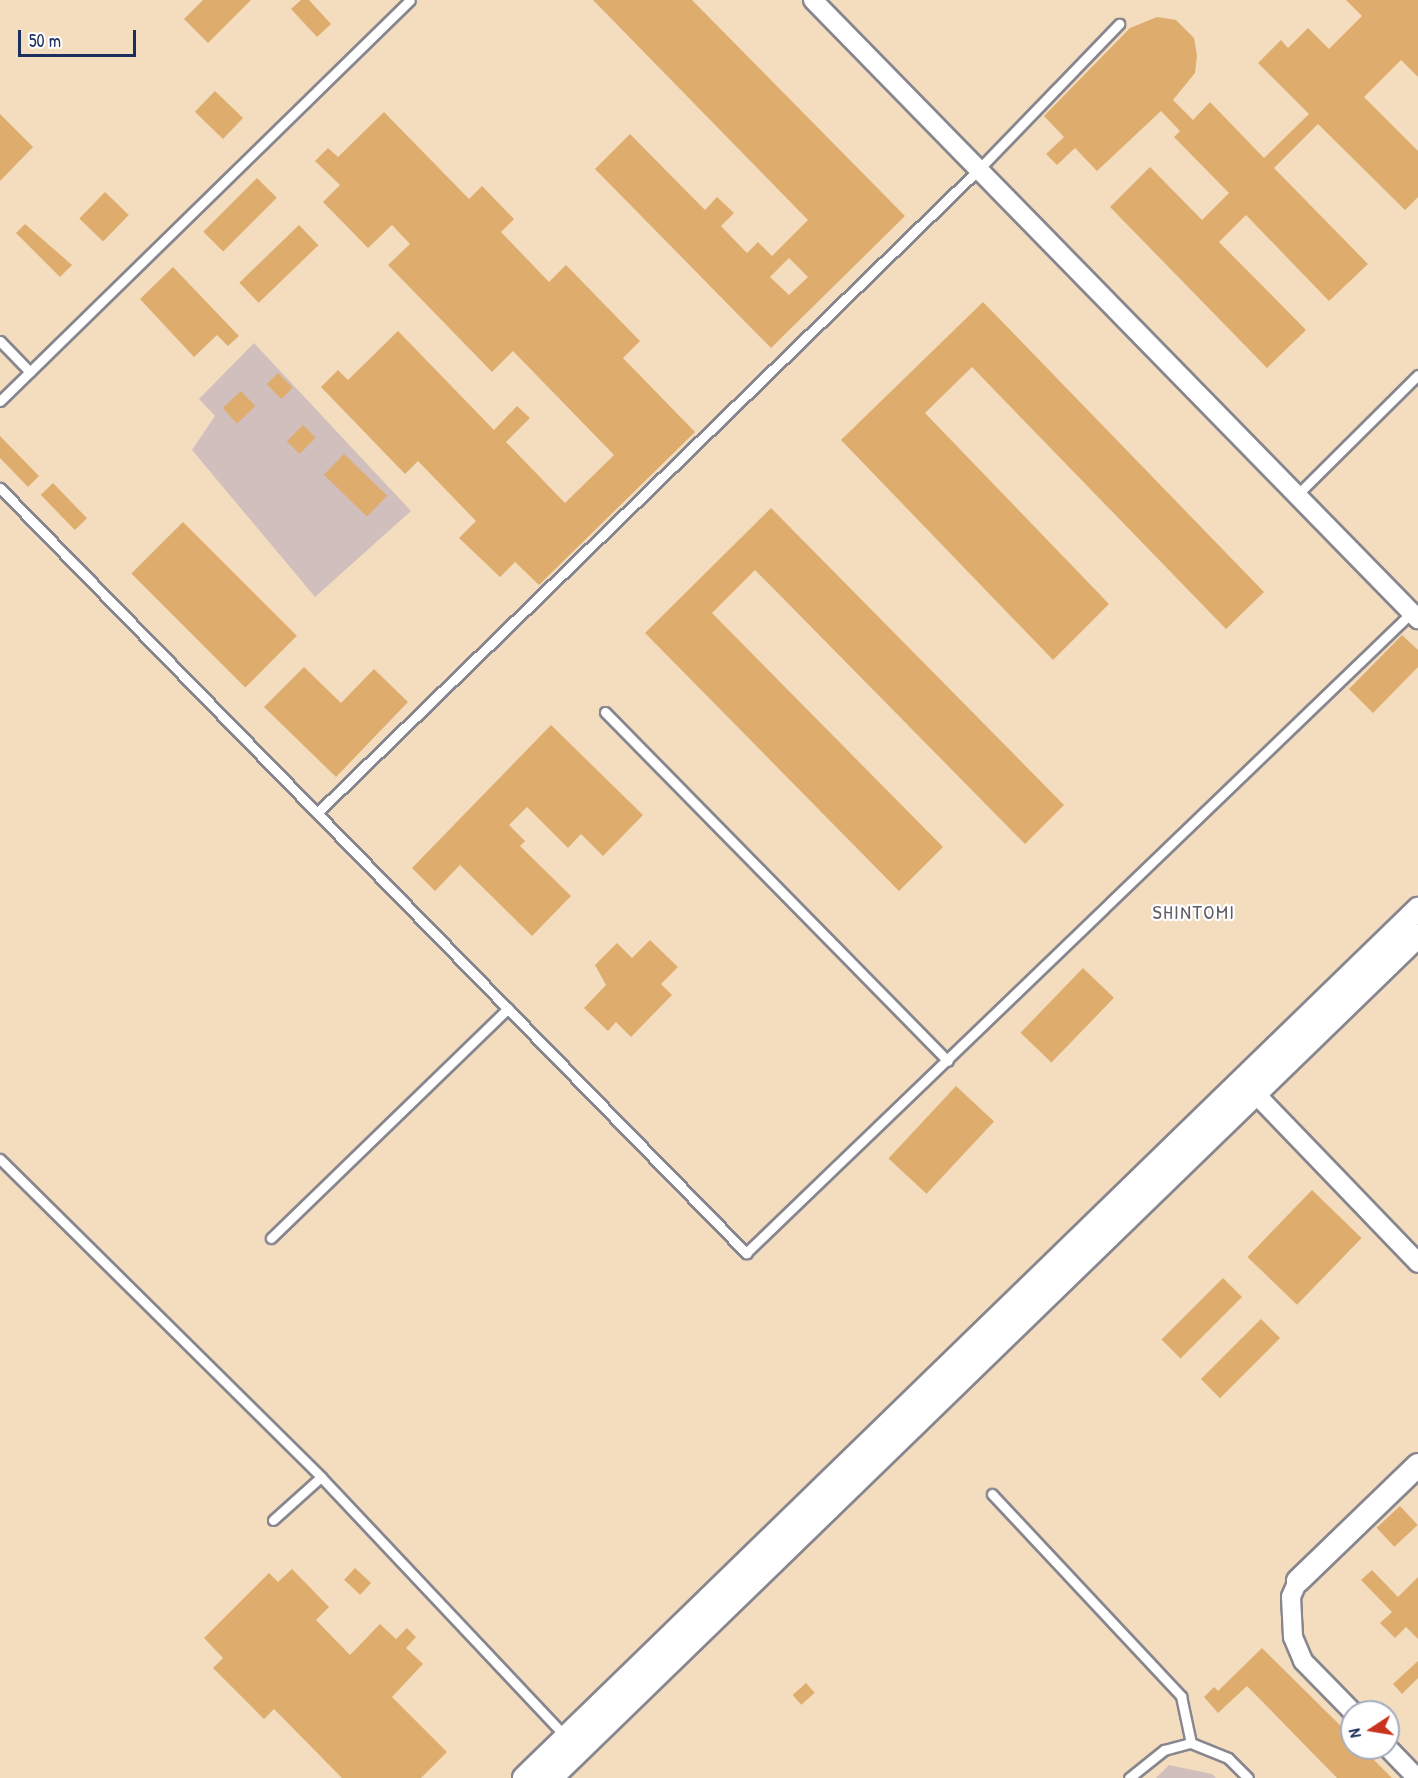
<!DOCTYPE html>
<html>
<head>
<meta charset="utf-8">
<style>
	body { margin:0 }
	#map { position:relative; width:1418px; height:1778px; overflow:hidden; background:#f4ddbf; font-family:"Patrick Hand",sans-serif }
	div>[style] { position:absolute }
	.industrial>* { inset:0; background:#d1bfbe }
	.building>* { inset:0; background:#dead6d; transform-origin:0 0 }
	.roads { filter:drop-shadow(2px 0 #88868e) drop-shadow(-2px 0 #88868e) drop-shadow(0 2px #88868e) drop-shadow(0 -2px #88868e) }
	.service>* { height:9px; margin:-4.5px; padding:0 4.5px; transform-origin:4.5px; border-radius:4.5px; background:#fff }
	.minor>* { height:18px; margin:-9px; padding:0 9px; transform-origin:9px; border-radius:9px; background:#fff }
	.tertiary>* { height:22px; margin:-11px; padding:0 11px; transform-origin:11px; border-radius:11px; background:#fff }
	span { translate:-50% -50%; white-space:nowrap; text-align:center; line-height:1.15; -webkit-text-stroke:4.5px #fff; paint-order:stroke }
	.neighbourhood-label { font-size:20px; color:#5f5b63; letter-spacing:1.5px }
	.north { position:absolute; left:1340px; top:1700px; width:60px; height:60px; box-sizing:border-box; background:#fff; border:2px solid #a4acbf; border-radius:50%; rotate:258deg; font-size:16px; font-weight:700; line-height:24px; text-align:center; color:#1b2f5e }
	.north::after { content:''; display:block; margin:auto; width:21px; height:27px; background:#c8321e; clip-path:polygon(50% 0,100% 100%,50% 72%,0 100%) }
	.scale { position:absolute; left:18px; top:30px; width:118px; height:27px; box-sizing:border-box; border:3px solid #1b2f5e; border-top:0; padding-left:8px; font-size:18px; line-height:21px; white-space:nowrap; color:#1b2f5e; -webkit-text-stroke:4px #fff; paint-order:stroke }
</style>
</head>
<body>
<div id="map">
	<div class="industrial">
		<div style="clip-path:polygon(254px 343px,411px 511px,315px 597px,192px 450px,215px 416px,199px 399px)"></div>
		<div style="clip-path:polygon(1169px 1765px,1212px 1774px,1216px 1778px,1156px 1778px)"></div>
	</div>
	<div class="building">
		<div style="clip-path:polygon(203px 0,251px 0,208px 43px,184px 19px)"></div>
		<div style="clip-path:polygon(301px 0,309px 0,331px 24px,317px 37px,291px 9px)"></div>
		<div style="clip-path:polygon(evenodd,593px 0,692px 0,905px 216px,771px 348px,595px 169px,630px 134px,705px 210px,717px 197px,734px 213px,721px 226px,747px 253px,758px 242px,772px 256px,808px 220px,593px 0,789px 258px,808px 277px,789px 295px,770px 277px,789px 258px)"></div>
		<div style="clip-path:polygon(1346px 0,1418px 0,1418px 77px,1401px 60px,1364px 97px,1418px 151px,1418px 197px,1405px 210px,1318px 124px,1274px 168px,1368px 264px,1329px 301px,1246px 215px,1219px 242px,1306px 330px,1267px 368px,1110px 207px,1150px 167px,1202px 220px,1229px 193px,1174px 137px,1180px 131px,1161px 111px,1097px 171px,1075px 148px,1057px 165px,1046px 154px,1064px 137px,1044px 116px,1130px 28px,1157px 17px,1176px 20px,1194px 38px,1197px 56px,1195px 73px,1173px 100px,1193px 120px,1210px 102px,1264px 158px,1309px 114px,1258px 63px,1281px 40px,1288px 48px,1308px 28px,1329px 49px,1362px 16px)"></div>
		<div style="left:215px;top:91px;width:39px;height:29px;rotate:44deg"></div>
		<div style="clip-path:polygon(384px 112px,469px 199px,482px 186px,514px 219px,501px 232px,549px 282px,566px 265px,640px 341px,623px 358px,695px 432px,539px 585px,515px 562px,500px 577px,459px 538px,476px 521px,418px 461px,405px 474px,321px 387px,338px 370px,348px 380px,398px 331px,494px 430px,517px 406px,530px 418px,506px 442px,565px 503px,614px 455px,513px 351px,492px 372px,388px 265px,410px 244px,392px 225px,368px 248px,323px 202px,340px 185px,315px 161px,328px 148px,338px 157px)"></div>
		<div style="clip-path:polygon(0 114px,33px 147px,0 181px)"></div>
		<div style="left:257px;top:178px;width:28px;height:76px;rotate:45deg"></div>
		<div style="left:105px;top:192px;width:33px;height:37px;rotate:44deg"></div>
		<div style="clip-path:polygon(25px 224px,72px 265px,60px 277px,16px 233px)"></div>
		<div style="left:299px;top:225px;width:28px;height:83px;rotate:46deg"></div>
		<div style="clip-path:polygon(173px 267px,239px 336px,228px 346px,217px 335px,194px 357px,140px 299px)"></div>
		<div style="clip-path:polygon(983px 302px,1264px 592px,1226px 629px,972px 367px,925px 413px,1109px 604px,1053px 660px,841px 440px)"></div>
		<div style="left:278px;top:373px;width:21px;height:16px;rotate:45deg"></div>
		<div style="left:241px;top:391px;width:21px;height:25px;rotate:47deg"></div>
		<div style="left:303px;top:425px;width:18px;height:23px;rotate:45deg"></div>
		<div style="clip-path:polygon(0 436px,39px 476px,28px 487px,0 458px)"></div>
		<div style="left:344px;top:454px;width:60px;height:29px;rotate:44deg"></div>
		<div style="left:53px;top:483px;width:49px;height:17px;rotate:46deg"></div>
		<div style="clip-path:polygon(771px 508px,1064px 805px,1025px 844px,755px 570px,712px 613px,943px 847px,899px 891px,645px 633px)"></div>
		<div style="left:183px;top:522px;width:161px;height:73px;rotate:45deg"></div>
		<div style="clip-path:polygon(1402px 635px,1418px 650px,1418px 667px,1373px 713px,1349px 689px)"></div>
		<div style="clip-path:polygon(304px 667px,341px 703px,374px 669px,408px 702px,336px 777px,264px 707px)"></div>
		<div style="clip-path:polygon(551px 725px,643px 815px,603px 856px,581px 834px,568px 848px,527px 807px,509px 825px,525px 841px,520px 846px,571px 896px,532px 936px,460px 865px,435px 891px,412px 868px)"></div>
		<div style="clip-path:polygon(650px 940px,678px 967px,661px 984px,672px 995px,631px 1037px,616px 1022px,608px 1031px,584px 1008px,606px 985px,595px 965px,617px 943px,632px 958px)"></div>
		<div style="left:1083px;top:968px;width:43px;height:90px;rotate:44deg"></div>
		<div style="left:956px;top:1086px;width:52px;height:99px;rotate:43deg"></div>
		<div style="left:1312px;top:1190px;width:69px;height:93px;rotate:44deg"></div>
		<div style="left:1223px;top:1278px;width:27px;height:87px;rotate:45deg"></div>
		<div style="left:1261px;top:1319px;width:27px;height:85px;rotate:45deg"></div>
		<div style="left:1400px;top:1506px;width:26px;height:32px;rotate:47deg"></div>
		<div style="left:355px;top:1568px;width:22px;height:16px;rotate:43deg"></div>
		<div style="clip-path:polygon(292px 1569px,329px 1607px,316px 1620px,350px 1655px,380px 1624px,396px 1639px,407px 1628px,416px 1637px,406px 1648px,423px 1664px,392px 1697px,447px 1752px,421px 1778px,342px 1778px,274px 1709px,264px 1719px,213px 1668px,223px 1658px,204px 1638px,269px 1573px,278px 1582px)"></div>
		<div style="clip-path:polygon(1372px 1570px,1398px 1597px,1418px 1577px,1418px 1639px,1406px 1627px,1395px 1638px,1380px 1623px,1392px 1612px,1361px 1580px)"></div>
		<div style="clip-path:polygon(1262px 1648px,1352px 1737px,1352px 1748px,1362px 1748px,1392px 1778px,1337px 1778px,1247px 1686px,1218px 1713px,1204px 1697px,1214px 1687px,1218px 1691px)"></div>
		<div style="clip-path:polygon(1418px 1661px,1418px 1678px,1402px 1694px,1393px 1684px)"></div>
		<div style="left:806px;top:1683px;width:13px;height:18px;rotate:48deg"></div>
	</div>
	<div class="roads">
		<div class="service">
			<div style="left:0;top:341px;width:43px;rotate:45.9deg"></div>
			<div style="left:0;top:401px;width:573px;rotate:-44.36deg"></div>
			<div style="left:0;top:488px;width:1069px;rotate:45.72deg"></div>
			<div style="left:746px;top:1253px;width:924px;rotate:-43.9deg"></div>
			<div style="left:1297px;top:495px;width:170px;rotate:-44.8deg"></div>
			<div style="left:605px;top:712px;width:489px;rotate:45.5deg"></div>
			<div style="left:318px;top:812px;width:922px;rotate:-44.21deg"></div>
			<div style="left:979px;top:169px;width:202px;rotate:-46deg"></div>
			<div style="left:0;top:1159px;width:452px;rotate:44.7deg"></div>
			<div style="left:321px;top:1477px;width:359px;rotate:46.7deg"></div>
			<div style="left:271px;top:1238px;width:330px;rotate:-44.1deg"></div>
			<div style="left:992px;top:1494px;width:277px;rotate:46.9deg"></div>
			<div style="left:1181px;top:1696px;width:48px;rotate:78deg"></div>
			<div style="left:273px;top:1520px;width:64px;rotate:-41.9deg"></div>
			<div style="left:1129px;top:1778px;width:45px;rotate:-38.7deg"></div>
			<div style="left:1164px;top:1750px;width:28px;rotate:-15deg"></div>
			<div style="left:1191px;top:1743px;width:40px;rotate:22deg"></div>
			<div style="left:1228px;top:1758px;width:28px;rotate:45deg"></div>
		</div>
		<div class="minor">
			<div style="left:813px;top:0;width:866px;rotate:45.66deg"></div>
			<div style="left:1247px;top:1085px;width:247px;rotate:46.1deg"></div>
			<div style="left:1298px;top:1581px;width:17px;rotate:114deg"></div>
			<div style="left:1291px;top:1597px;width:40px;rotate:87.1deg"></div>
			<div style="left:1293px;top:1637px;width:26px;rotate:67deg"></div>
			<div style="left:1303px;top:1661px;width:71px;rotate:45.6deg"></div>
			<div style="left:1388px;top:1748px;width:42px;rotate:46deg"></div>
		</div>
		<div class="tertiary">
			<div style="left:1298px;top:1581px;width:167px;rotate:-44deg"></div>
			<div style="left:524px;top:1778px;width:1247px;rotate:-44.19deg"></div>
			<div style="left:551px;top:1778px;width:1209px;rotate:-44.16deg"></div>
		</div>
	</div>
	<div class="neighbourhood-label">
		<span style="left:1194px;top:911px">SHINTOMI</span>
	</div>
	<div class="north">N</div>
	<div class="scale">50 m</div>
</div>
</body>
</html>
